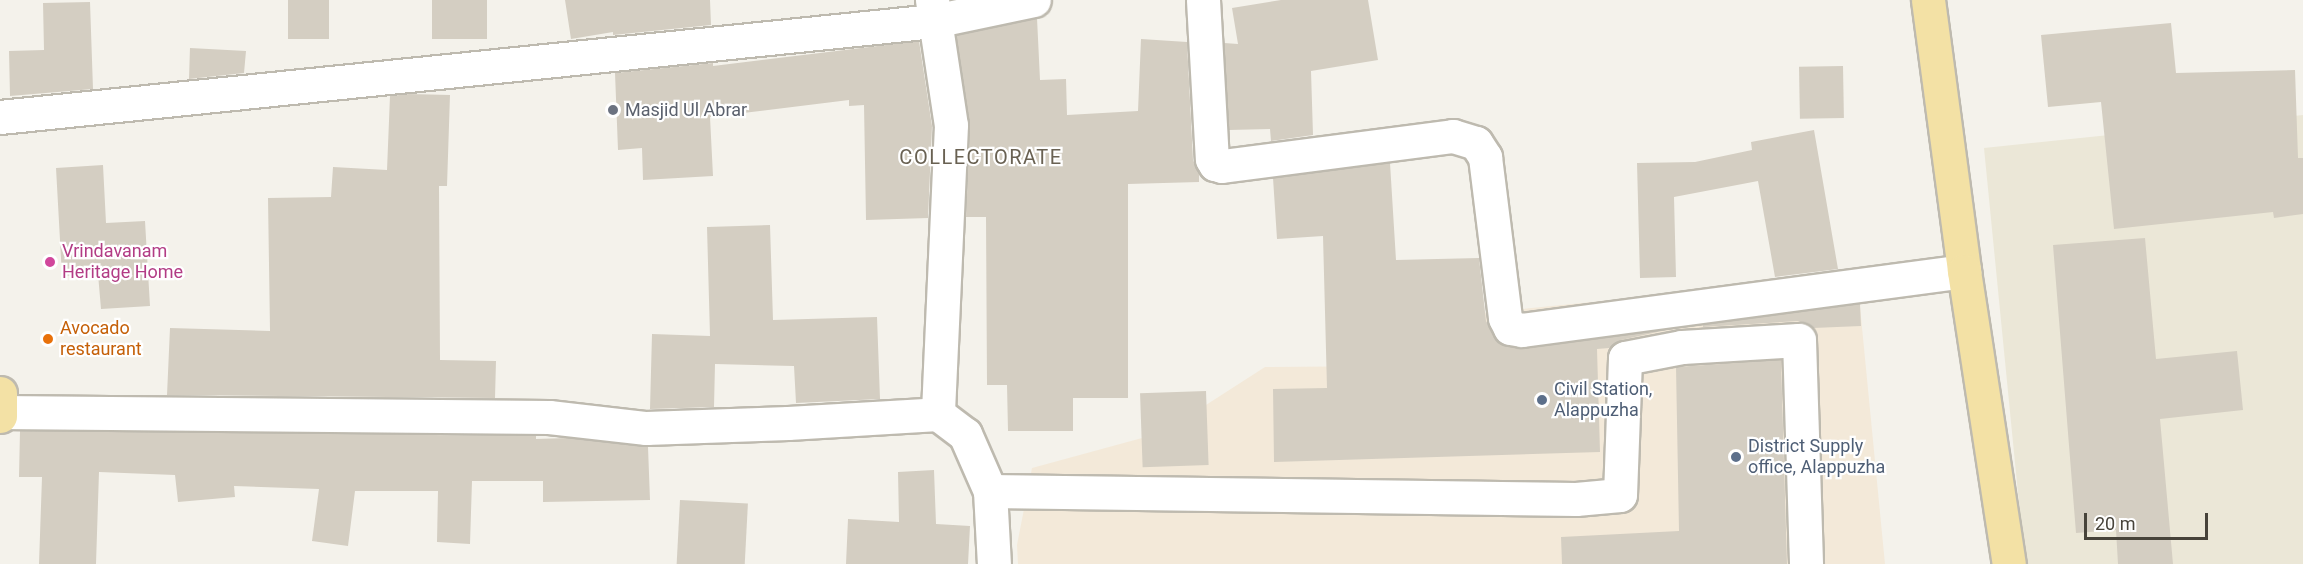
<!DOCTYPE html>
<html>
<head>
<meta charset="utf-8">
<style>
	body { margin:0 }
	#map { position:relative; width:2303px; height:564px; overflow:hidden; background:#f4f2eb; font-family:Roboto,sans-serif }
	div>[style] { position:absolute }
	.commercial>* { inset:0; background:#f3e9d9 }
	.education>* { inset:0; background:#ebe7d7 }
	.building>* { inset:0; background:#d4cec2; transform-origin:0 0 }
	.roads { filter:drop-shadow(2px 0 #bebaaf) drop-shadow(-2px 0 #bebaaf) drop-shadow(0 2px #bebaaf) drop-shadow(0 -2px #bebaaf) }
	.minor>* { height:33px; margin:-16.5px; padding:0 16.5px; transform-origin:16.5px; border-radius:16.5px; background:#fff }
	.major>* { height:33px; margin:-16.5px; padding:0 16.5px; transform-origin:16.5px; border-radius:16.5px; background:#f3e1a5 }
	.dots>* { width:16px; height:16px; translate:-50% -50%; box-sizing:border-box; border:3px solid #fff; border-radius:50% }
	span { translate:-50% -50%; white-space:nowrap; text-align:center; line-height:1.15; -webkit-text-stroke:4.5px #fff; paint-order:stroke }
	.worship-label { font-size:18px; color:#5b616d }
	.left { translate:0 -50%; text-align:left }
	.hotel-label { font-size:18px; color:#b23c85 }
	.food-label { font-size:18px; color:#c56008 }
	.service-label { font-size:18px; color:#4e5e75 }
	.neighbourhood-label { font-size:20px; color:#696152; letter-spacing:1.5px }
	.scale { position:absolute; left:2084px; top:513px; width:124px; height:27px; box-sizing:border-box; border:3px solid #47433a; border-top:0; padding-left:8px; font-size:18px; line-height:21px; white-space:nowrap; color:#47433a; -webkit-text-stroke:4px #fff; paint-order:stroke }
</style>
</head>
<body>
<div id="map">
	<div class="commercial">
		<div style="clip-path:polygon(1857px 276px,1885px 564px,1018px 564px,1017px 545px,1032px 468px,1164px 432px,1265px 367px,1392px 366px,1482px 313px)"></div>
	</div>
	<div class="education">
		<div style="clip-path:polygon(2303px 115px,2303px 564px,2025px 564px,1984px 148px)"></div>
	</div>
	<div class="building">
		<div style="left:288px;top:0;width:41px;height:39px"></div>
		<div style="left:432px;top:0;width:55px;height:39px"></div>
		<div style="clip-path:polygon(565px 0,710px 0,711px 25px,613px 35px,613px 32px,571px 39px)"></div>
		<div style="clip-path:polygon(1281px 0,1368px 0,1378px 60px,1311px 71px,1313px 135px,1271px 141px,1270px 129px,1229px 130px,1224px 43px,1238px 44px,1232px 8px)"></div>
		<div style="clip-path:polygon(90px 2px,93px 89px,10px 96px,9px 51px,44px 50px,43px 3px)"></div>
		<div style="clip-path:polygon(1037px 18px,1040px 80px,1066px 79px,1067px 115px,1138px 111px,1141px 39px,1187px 42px,1193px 160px,1199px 173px,1199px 182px,1128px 184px,1128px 398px,1073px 398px,1073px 431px,1008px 431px,1007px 385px,987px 385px,986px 217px,966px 217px,970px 126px,956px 35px)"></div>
		<div style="clip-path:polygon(2171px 23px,2176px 73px,2295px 70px,2298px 158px,2303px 158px,2303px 214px,2274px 218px,2273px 212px,2114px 229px,2101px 102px,2048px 107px,2041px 35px)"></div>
		<div style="clip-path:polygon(919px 41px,932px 126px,928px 218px,866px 220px,864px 105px,849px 106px,849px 100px,710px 117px,713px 176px,643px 180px,642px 148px,618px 150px,615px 73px,713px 63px,713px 66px)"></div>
		<div style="clip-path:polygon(190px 48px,246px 51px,244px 73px,189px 79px)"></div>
		<div style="left:1843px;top:66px;width:52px;height:44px;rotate:89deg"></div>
		<div style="clip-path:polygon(409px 94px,450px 95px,447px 186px,439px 186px,440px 360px,496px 361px,495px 398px,167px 395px,170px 328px,270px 331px,268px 198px,331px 197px,333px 167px,387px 170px,390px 96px)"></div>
		<div style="clip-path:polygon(1814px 130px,1838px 269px,1775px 277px,1758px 181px,1674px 197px,1676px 277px,1640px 278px,1637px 163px,1695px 162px,1752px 150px,1751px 142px)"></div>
		<div style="clip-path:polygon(1390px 163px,1396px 260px,1479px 258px,1486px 321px,1499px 343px,1524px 349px,1671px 329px,1621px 340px,1609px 348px,1597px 349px,1600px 452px,1274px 462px,1273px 389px,1327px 388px,1323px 236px,1277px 239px,1273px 178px)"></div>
		<div style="clip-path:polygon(103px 165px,106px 223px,145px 221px,150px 306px,101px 309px,98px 274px,62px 276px,56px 168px)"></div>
		<div style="clip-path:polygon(770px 225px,773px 320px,877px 317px,880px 399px,796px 403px,794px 366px,715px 364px,714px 407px,650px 409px,652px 334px,710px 336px,707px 227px)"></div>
		<div style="clip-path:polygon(2145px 238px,2156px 359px,2237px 351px,2243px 410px,2160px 419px,2173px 564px,2118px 564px,2116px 530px,2076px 533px,2053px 245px)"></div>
		<div style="clip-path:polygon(1860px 304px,1861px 326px,1813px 328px,1798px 321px,1703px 327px,1703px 325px)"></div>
		<div style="clip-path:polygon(1781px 360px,1787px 564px,1562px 564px,1561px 537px,1679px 531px,1676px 367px)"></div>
		<div style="left:1206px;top:391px;width:74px;height:66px;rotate:88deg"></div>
		<div style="clip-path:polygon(20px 431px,536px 436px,536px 439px,567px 438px,648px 447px,650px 500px,543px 502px,543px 481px,472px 481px,470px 544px,437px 542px,438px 491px,355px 491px,348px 546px,312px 541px,319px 489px,234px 486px,235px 497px,178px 502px,175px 475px,99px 472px,96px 564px,39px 564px,42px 477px,19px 477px)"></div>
		<div style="clip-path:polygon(934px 470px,936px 524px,970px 526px,968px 564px,846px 564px,848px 519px,899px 522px,898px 472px)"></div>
		<div style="left:680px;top:500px;width:68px;height:64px;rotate:3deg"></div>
	</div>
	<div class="roads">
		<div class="minor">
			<div style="left:932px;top:0;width:126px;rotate:81.4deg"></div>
			<div style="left:951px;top:125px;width:289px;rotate:92.6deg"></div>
			<div style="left:1203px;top:0;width:159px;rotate:86.8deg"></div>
			<div style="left:1212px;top:159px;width:6px;rotate:59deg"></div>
			<div style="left:1215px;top:164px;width:7px;rotate:16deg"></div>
			<div style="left:1222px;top:166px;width:233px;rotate:-7.4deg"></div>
			<div style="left:1453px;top:136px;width:24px;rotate:17deg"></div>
			<div style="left:1476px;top:143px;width:17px;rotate:57deg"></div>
			<div style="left:1485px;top:157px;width:162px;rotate:82.9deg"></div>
			<div style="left:1505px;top:318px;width:11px;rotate:63deg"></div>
			<div style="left:1510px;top:328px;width:12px;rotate:9deg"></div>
			<div style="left:1522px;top:330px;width:446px;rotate:-7.6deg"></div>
			<div style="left:0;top:117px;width:939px;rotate:-5.87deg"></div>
			<div style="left:934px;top:21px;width:102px;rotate:-11.9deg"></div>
			<div style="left:0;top:412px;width:549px;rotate:0.52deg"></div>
			<div style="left:549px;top:417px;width:98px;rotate:6.5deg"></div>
			<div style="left:646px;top:428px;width:142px;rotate:-2deg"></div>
			<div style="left:788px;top:423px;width:150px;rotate:-3.4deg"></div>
			<div style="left:938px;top:414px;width:34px;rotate:37deg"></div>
			<div style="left:965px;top:434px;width:62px;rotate:66.3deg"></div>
			<div style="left:990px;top:491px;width:73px;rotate:86.9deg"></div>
			<div style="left:990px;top:491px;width:586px;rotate:0.78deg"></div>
			<div style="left:1576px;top:499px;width:44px;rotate:-5.2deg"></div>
			<div style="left:1620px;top:495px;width:137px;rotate:-87.9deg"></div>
			<div style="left:1625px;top:358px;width:58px;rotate:-10.9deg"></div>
			<div style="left:1682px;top:347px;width:117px;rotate:-3.4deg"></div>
			<div style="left:1799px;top:340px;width:224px;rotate:88.2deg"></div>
		</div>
		<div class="major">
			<div style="left:1928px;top:0;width:273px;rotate:82.4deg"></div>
			<div style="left:1964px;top:271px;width:296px;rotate:81.3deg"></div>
			<div style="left:0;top:393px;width:23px;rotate:90deg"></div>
		</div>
	</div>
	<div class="dots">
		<div style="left:613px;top:110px;background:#6b7280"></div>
		<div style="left:50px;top:262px;background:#d1479c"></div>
		<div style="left:48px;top:339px;background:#e8710a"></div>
		<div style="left:1542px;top:400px;background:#5c6f8a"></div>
		<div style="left:1736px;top:457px;background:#5c6f8a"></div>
	</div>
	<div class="worship-label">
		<span class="left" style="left:625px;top:110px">Masjid Ul Abrar</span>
	</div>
	<div class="hotel-label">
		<span class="left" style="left:62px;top:262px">Vrindavanam<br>Heritage Home</span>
	</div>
	<div class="food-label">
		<span class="left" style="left:60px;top:339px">Avocado<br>restaurant</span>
	</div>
	<div class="service-label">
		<span class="left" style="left:1554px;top:400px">Civil Station,<br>Alappuzha</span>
		<span class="left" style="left:1748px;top:457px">District Supply<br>office, Alappuzha</span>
	</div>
	<div class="neighbourhood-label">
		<span style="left:981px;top:157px">COLLECTORATE</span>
	</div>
	<div class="scale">20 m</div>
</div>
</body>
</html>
